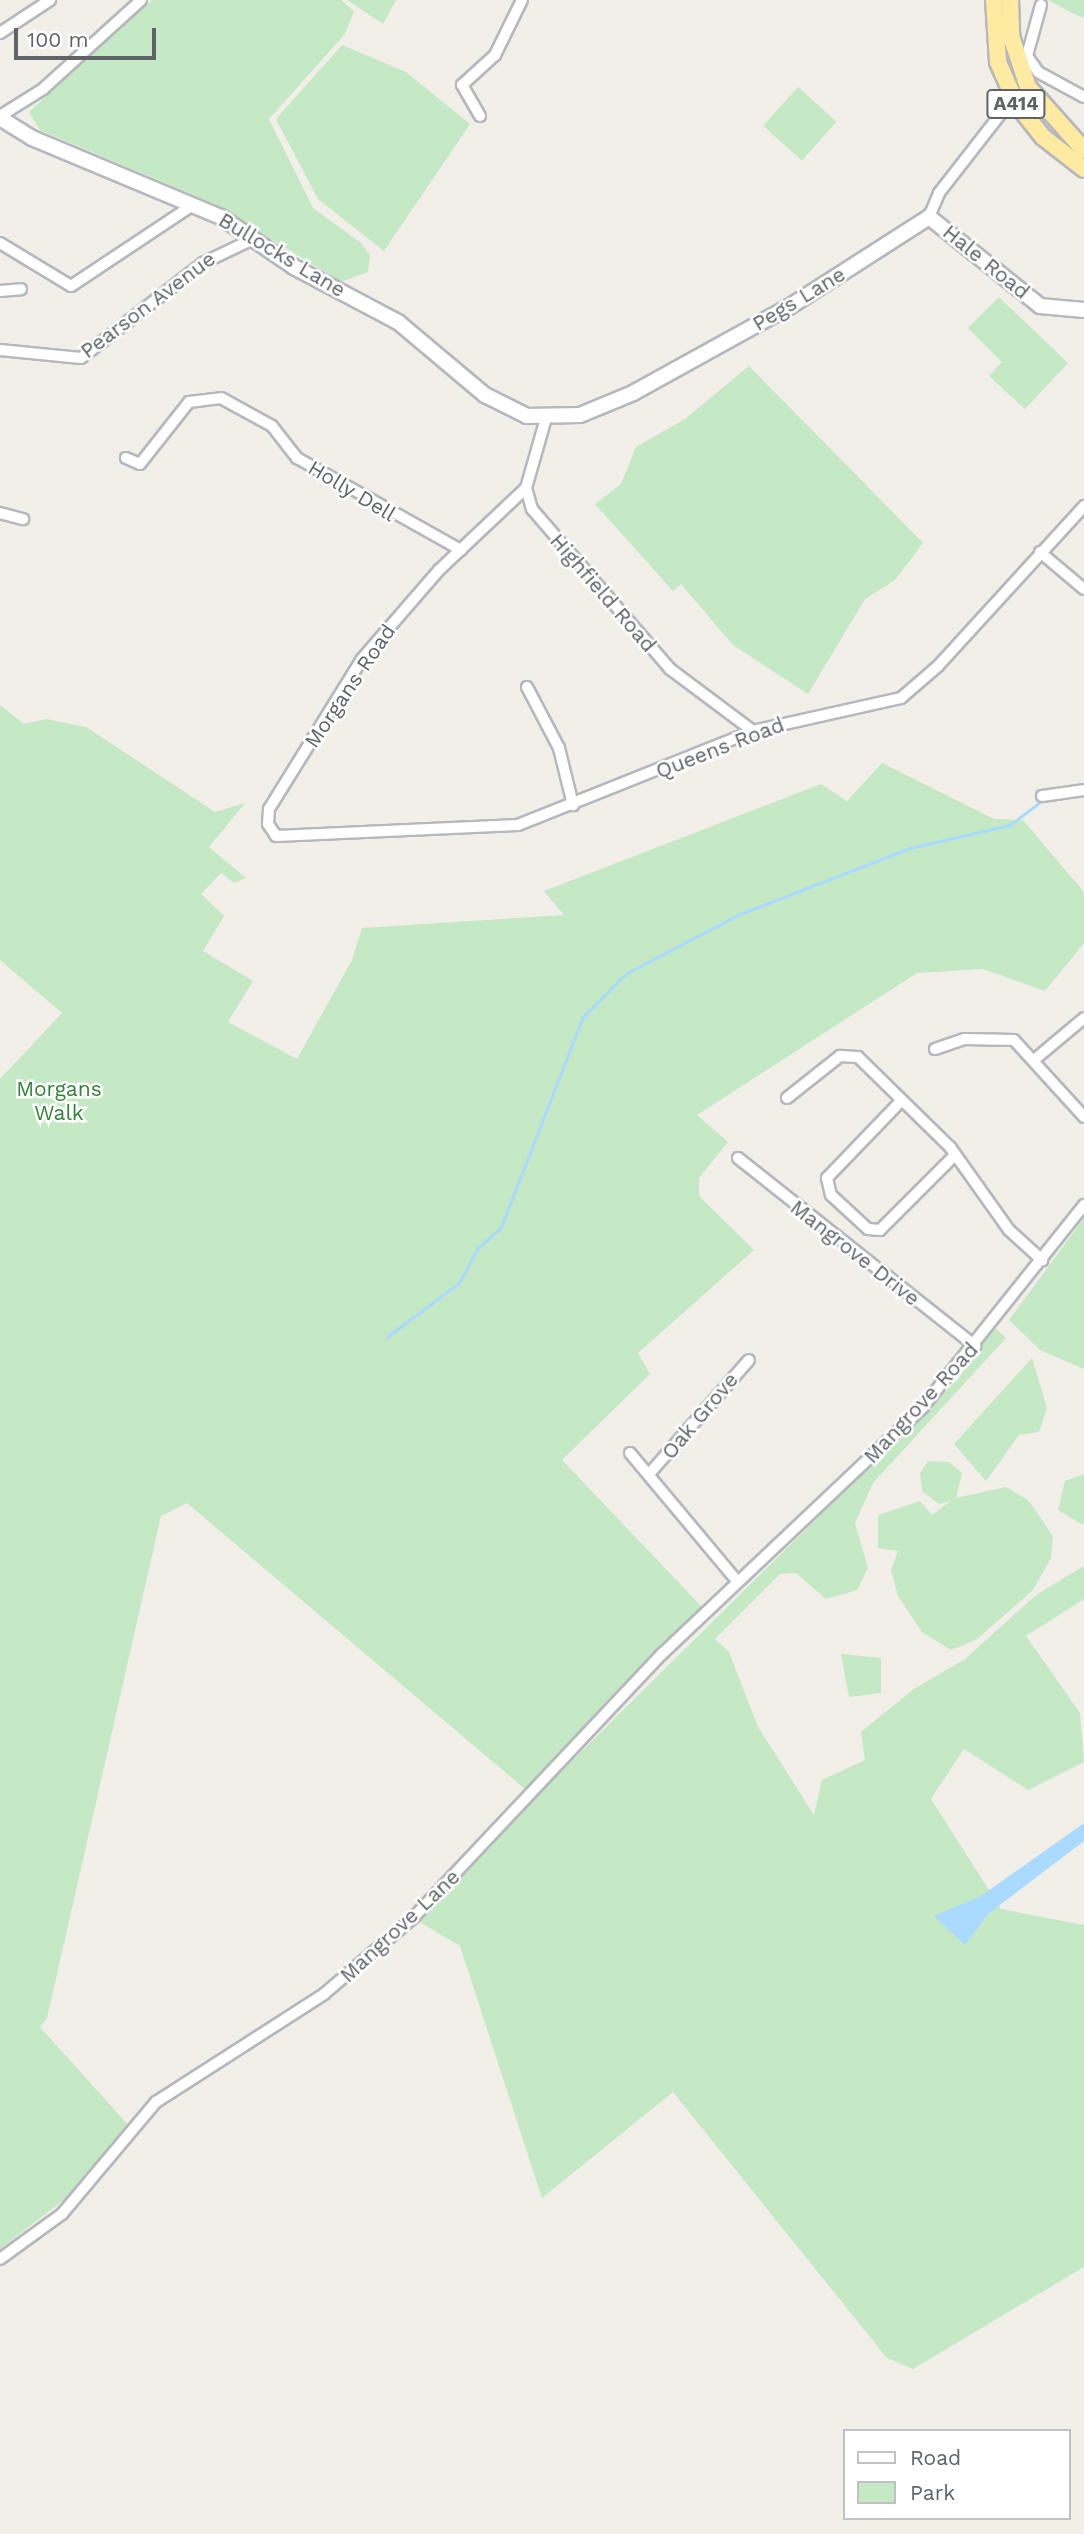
<!DOCTYPE html>
<html>
<head>
<meta charset="utf-8">
<style>
	body { margin:0 }
	#map { position:relative; width:1084px; height:2534px; overflow:hidden; background:#f1efe8; font-family:"Work Sans",sans-serif }
	div>[style] { position:absolute }
	.green>* { inset:0; background:#c5e8c5; transform-origin:0 0 }
	.water>* { inset:0; background:#aadaff }
	.stream>* { height:2.5px; margin:-1.25px; padding:0 1.25px; transform-origin:1.25px; border-radius:1.25px; background:#aadaff }
	.roads { filter:drop-shadow(2px 0 #b5b8bc) drop-shadow(-2px 0 #b5b8bc) drop-shadow(0 2px #b5b8bc) drop-shadow(0 -2px #b5b8bc) }
	.minor>* { height:10px; margin:-5px; padding:0 5px; transform-origin:5px; border-radius:5px; background:#fff }
	.secondary>* { height:14px; margin:-7px; padding:0 7px; transform-origin:7px; border-radius:7px; background:#fff }
	.trunk>* { height:16px; margin:-8px; padding:0 8px; transform-origin:8px; border-radius:8px; background:#feeaa1 }
	span { translate:-50% -50%; white-space:nowrap; text-align:center; line-height:1.15; -webkit-text-stroke:5px #fff; paint-order:stroke }
	.shield-label span { padding:2px 5px; background:#fff; border:2px solid; border-radius:5px; -webkit-text-stroke-width:0 }
	.shield-label { font-size:19px; color:#5f6368; font-weight:700 }
	.street-label { font-size:21px; color:#5f6368 }
	.park-label { font-size:21px; color:#348238 }
	.legend { position:absolute; left:843px; top:2429px; width:228px; height:91px; box-sizing:border-box; background:#fff; border:2px solid #bfc1c3; margin:0; padding:9px 12px; list-style:none; font-size:21px; color:#5f6368 }
	.legend li { display:flex; align-items:center; gap:14px; height:35px }
	.legend b { width:35px; border:2px solid #bfc1c3 }
	.scale { position:absolute; left:14px; top:28px; width:142px; height:32px; box-sizing:border-box; border:4px solid #5f6368; border-top:0; padding-left:9px; font-size:21px; line-height:24px; white-space:nowrap; color:#5f6368; -webkit-text-stroke:5px #fff; paint-order:stroke }
</style>
</head>
<body>
<div id="map">
	<div class="green">
		<div style="clip-path:polygon(152px 0,341px 0,354px 11px,345px 34px,269px 119px,313px 208px,361px 243px,370px 255px,368px 272px,341px 282px,215px 204px,40px 130px,29px 112px)"></div>
		<div style="clip-path:polygon(347px 0,396px 0,383px 24px)"></div>
		<div style="clip-path:polygon(1048px 0,1084px 0,1084px 18px,1072px 13px)"></div>
		<div style="clip-path:polygon(342px 45px,406px 72px,470px 124px,384px 251px,318px 199px,276px 119px)"></div>
		<div style="left:798px;top:87px;width:52px;height:52px;rotate:42deg"></div>
		<div style="clip-path:polygon(999px 297px,1068px 363px,1025px 409px,989px 376px,1002px 362px,968px 328px)"></div>
		<div style="clip-path:polygon(749px 366px,923px 543px,895px 580px,865px 599px,808px 694px,733px 645px,681px 584px,673px 591px,595px 504px,621px 484px,636px 447px,685px 419px)"></div>
		<div style="clip-path:polygon(0 705px,24px 724px,46px 719px,86px 727px,215px 812px,245px 803px,209px 847px,246px 878px,234px 883px,221px 873px,201px 894px,224px 916px,203px 951px,253px 981px,228px 1022px,297px 1059px,352px 960px,362px 928px,564px 915px,544px 891px,821px 784px,847px 801px,882px 763px,994px 819px,1023px 820px,1084px 892px,1084px 943px,1045px 991px,983px 969px,917px 973px,697px 1115px,728px 1142px,699px 1178px,699px 1196px,754px 1250px,638px 1353px,650px 1374px,562px 1460px,702px 1607px,525px 1789px,187px 1503px,161px 1516px,47px 2018px,40px 2027px,129px 2126px,66px 2198px,0 2249px,0 1079px,62px 1013px,0 960px)"></div>
		<div style="clip-path:polygon(1084px 1218px,1084px 1369px,1040px 1350px,1009px 1320px)"></div>
		<div style="clip-path:polygon(994px 1327px,1006px 1338px,873px 1483px,855px 1523px,868px 1568px,857px 1590px,826px 1599px,796px 1573px,780px 1574px,715px 1639px,729px 1652px,758px 1727px,814px 1815px,822px 1780px,865px 1760px,861px 1732px,914px 1689px,965px 1659px,1036px 1595px,1084px 1566px,1084px 1599px,1026px 1636px,1080px 1713px,1084px 1762px,1028px 1790px,964px 1749px,931px 1799px,1001px 1909px,1084px 1925px,1084px 2267px,913px 2369px,887px 2358px,673px 2092px,542px 2198px,460px 1946px,413px 1918px,958px 1379px)"></div>
		<div style="clip-path:polygon(1032px 1358px,1047px 1408px,1039px 1432px,1019px 1435px,986px 1481px,954px 1444px)"></div>
		<div style="clip-path:polygon(928px 1461px,949px 1462px,962px 1473px,956px 1498px,1006px 1487px,1029px 1501px,1053px 1536px,1051px 1558px,1033px 1590px,976px 1640px,951px 1650px,922px 1632px,898px 1596px,891px 1570px,898px 1551px,878px 1548px,878px 1515px,920px 1501px,932px 1515px,951px 1501px,939px 1504px,922px 1491px,920px 1473px)"></div>
		<div style="clip-path:polygon(1084px 1474px,1084px 1524px,1083px 1525px,1058px 1510px,1065px 1481px)"></div>
		<div style="clip-path:polygon(841px 1654px,881px 1658px,881px 1693px,849px 1697px)"></div>
	</div>
	<div class="water">
		<div style="clip-path:polygon(1084px 1823px,1084px 1841px,988px 1914px,965px 1945px,934px 1916px,981px 1896px)"></div>
	</div>
	<div class="stream">
		<div style="left:387px;top:1337px;width:90px;rotate:-36.9deg"></div>
		<div style="left:459px;top:1283px;width:40px;rotate:-62deg"></div>
		<div style="left:478px;top:1248px;width:31px;rotate:-42deg"></div>
		<div style="left:501px;top:1227px;width:225px;rotate:-68.7deg"></div>
		<div style="left:583px;top:1017px;width:62px;rotate:-45deg"></div>
		<div style="left:627px;top:973px;width:127px;rotate:-27.6deg"></div>
		<div style="left:740px;top:914px;width:182px;rotate:-21.2deg"></div>
		<div style="left:910px;top:848px;width:103px;rotate:-13deg"></div>
		<div style="left:1010px;top:825px;width:41px;rotate:-37.1deg"></div>
	</div>
	<div class="roads">
		<div class="minor">
			<div style="left:1041px;top:5px;width:53px;rotate:105.4deg"></div>
			<div style="left:1027px;top:56px;width:19px;rotate:55deg"></div>
			<div style="left:1038px;top:72px;width:52px;rotate:28.5deg"></div>
			<div style="left:0;top:33px;width:60px;rotate:-33.4deg"></div>
			<div style="left:0;top:116px;width:51px;rotate:-32.1deg"></div>
			<div style="left:43px;top:89px;width:132px;rotate:-42.2deg"></div>
			<div style="left:480px;top:116px;width:36px;rotate:-120deg"></div>
			<div style="left:462px;top:85px;width:45px;rotate:-42.3deg"></div>
			<div style="left:495px;top:55px;width:61px;rotate:-63.9deg"></div>
			<div style="left:929px;top:217px;width:26px;rotate:-67deg"></div>
			<div style="left:939px;top:193px;width:103px;rotate:-52.1deg"></div>
			<div style="left:0;top:243px;width:83px;rotate:31.2deg"></div>
			<div style="left:71px;top:286px;width:146px;rotate:-33.6deg"></div>
			<div style="left:0;top:291px;width:21px;rotate:-5deg"></div>
			<div style="left:0;top:350px;width:81px;rotate:5.6deg"></div>
			<div style="left:81px;top:358px;width:155px;rotate:-37.9deg"></div>
			<div style="left:203px;top:263px;width:55px;rotate:-25.6deg"></div>
			<div style="left:546px;top:418px;width:73px;rotate:105.9deg"></div>
			<div style="left:526px;top:488px;width:22px;rotate:74deg"></div>
			<div style="left:532px;top:509px;width:211px;rotate:49.2deg"></div>
			<div style="left:670px;top:669px;width:104px;rotate:36.8deg"></div>
			<div style="left:126px;top:458px;width:15px;rotate:23deg"></div>
			<div style="left:140px;top:464px;width:79px;rotate:-51.7deg"></div>
			<div style="left:189px;top:402px;width:32px;rotate:-7deg"></div>
			<div style="left:221px;top:398px;width:58px;rotate:28.8deg"></div>
			<div style="left:272px;top:426px;width:41px;rotate:52deg"></div>
			<div style="left:297px;top:458px;width:188px;rotate:29.3deg"></div>
			<div style="left:526px;top:488px;width:120px;rotate:136.7deg"></div>
			<div style="left:439px;top:570px;width:118px;rotate:130.9deg"></div>
			<div style="left:362px;top:659px;width:176px;rotate:121.8deg"></div>
			<div style="left:269px;top:809px;width:15px;rotate:94deg"></div>
			<div style="left:268px;top:824px;width:14px;rotate:56deg"></div>
			<div style="left:276px;top:836px;width:242px;rotate:-2.6deg"></div>
			<div style="left:518px;top:825px;width:253px;rotate:-21.8deg"></div>
			<div style="left:753px;top:731px;width:152px;rotate:-12.6deg"></div>
			<div style="left:901px;top:698px;width:49px;rotate:-40.9deg"></div>
			<div style="left:938px;top:666px;width:217px;rotate:-47.6deg"></div>
			<div style="left:0;top:513px;width:24px;rotate:15deg"></div>
			<div style="left:1040px;top:552px;width:57px;rotate:40.1deg"></div>
			<div style="left:527px;top:687px;width:69px;rotate:62.3deg"></div>
			<div style="left:559px;top:748px;width:59px;rotate:76.2deg"></div>
			<div style="left:1042px;top:796px;width:42px;rotate:-8.1deg"></div>
			<div style="left:935px;top:1049px;width:31px;rotate:-19deg"></div>
			<div style="left:964px;top:1039px;width:50px;rotate:1.1deg"></div>
			<div style="left:1014px;top:1040px;width:104px;rotate:47.7deg"></div>
			<div style="left:1034px;top:1060px;width:65px;rotate:-40deg"></div>
			<div style="left:787px;top:1098px;width:68px;rotate:-38.4deg"></div>
			<div style="left:840px;top:1056px;width:18px;rotate:3deg"></div>
			<div style="left:858px;top:1057px;width:129px;rotate:44.4deg"></div>
			<div style="left:950px;top:1147px;width:102px;rotate:54.6deg"></div>
			<div style="left:1009px;top:1230px;width:45px;rotate:42.3deg"></div>
			<div style="left:901px;top:1101px;width:107px;rotate:133.9deg"></div>
			<div style="left:827px;top:1178px;width:17px;rotate:77deg"></div>
			<div style="left:831px;top:1195px;width:50px;rotate:42.6deg"></div>
			<div style="left:868px;top:1229px;width:12px;rotate:5deg"></div>
			<div style="left:880px;top:1230px;width:105px;rotate:-45deg"></div>
			<div style="left:738px;top:1158px;width:303px;rotate:38.4deg"></div>
			<div style="left:630px;top:1453px;width:168px;rotate:50.1deg"></div>
			<div style="left:650px;top:1473px;width:150px;rotate:-48.8deg"></div>
			<div style="left:0;top:2259px;width:77px;rotate:-36deg"></div>
			<div style="left:62px;top:2214px;width:146px;rotate:-50deg"></div>
			<div style="left:156px;top:2102px;width:200px;rotate:-32.7deg"></div>
			<div style="left:324px;top:1994px;width:117px;rotate:-40.5deg"></div>
			<div style="left:413px;top:1918px;width:363px;rotate:-46.7deg"></div>
			<div style="left:662px;top:1654px;width:358px;rotate:-43.4deg"></div>
			<div style="left:922px;top:1408px;width:260px;rotate:-51.4deg"></div>
		</div>
		<div class="secondary">
			<div style="left:0;top:118px;width:38px;rotate:32deg"></div>
			<div style="left:32px;top:138px;width:205px;rotate:22.7deg"></div>
			<div style="left:221px;top:217px;width:88px;rotate:34.4deg"></div>
			<div style="left:294px;top:267px;width:118px;rotate:27.9deg"></div>
			<div style="left:398px;top:322px;width:114px;rotate:40deg"></div>
			<div style="left:485px;top:395px;width:47px;rotate:26.6deg"></div>
			<div style="left:527px;top:416px;width:53px;rotate:-1.1deg"></div>
			<div style="left:580px;top:415px;width:57px;rotate:-22.5deg"></div>
			<div style="left:633px;top:393px;width:178px;rotate:-28.9deg"></div>
			<div style="left:789px;top:307px;width:166px;rotate:-32.7deg"></div>
			<div style="left:929px;top:217px;width:142px;rotate:38.7deg"></div>
			<div style="left:1040px;top:306px;width:44px;rotate:5.2deg"></div>
		</div>
		<div class="trunk">
			<div style="left:994px;top:0;width:62px;rotate:86.3deg"></div>
			<div style="left:998px;top:62px;width:45px;rotate:66.3deg"></div>
			<div style="left:1016px;top:103px;width:43px;rotate:51.5deg"></div>
			<div style="left:1043px;top:137px;width:52px;rotate:38deg"></div>
			<div style="left:1010px;top:0;width:36px;rotate:88deg"></div>
			<div style="left:1011px;top:36px;width:54px;rotate:71.6deg"></div>
			<div style="left:1028px;top:87px;width:84px;rotate:48.4deg"></div>
		</div>
	</div>
	<div class="shield-label">
		<span style="left:1016px;top:104px">A414</span>
	</div>
	<div class="street-label">
		<span style="left:282px;top:255px;rotate:31deg">Bullocks Lane</span>
		<span style="left:986px;top:262px;rotate:39deg">Hale Road</span>
		<span style="left:799px;top:299px;rotate:-31deg">Pegs Lane</span>
		<span style="left:148px;top:305px;rotate:-37deg">Pearson Avenue</span>
		<span style="left:352px;top:491px;rotate:31deg">Holly Dell</span>
		<span style="left:603px;top:593px;rotate:49deg">Highfield Road</span>
		<span style="left:350px;top:686px;rotate:-56deg">Morgans Road</span>
		<span style="left:720px;top:748px;rotate:-21deg">Queens Road</span>
		<span style="left:855px;top:1253px;rotate:38deg">Mangrove Drive</span>
		<span style="left:921px;top:1403px;rotate:-47deg">Mangrove Road</span>
		<span style="left:700px;top:1416px;rotate:-50deg">Oak Grove</span>
		<span style="left:400px;top:1926px;rotate:-43deg">Mangrove Lane</span>
	</div>
	<div class="park-label">
		<span style="left:59px;top:1101px">Morgans<br>Walk</span>
	</div>
	<ul class="legend">
	<li><b style="height:9px;background:#fff"></b>Road</li>
	<li><b style="height:19px;background:#c5e8c5"></b>Park</li>
	</ul>
	<div class="scale">100 m</div>
</div>
</body>
</html>
